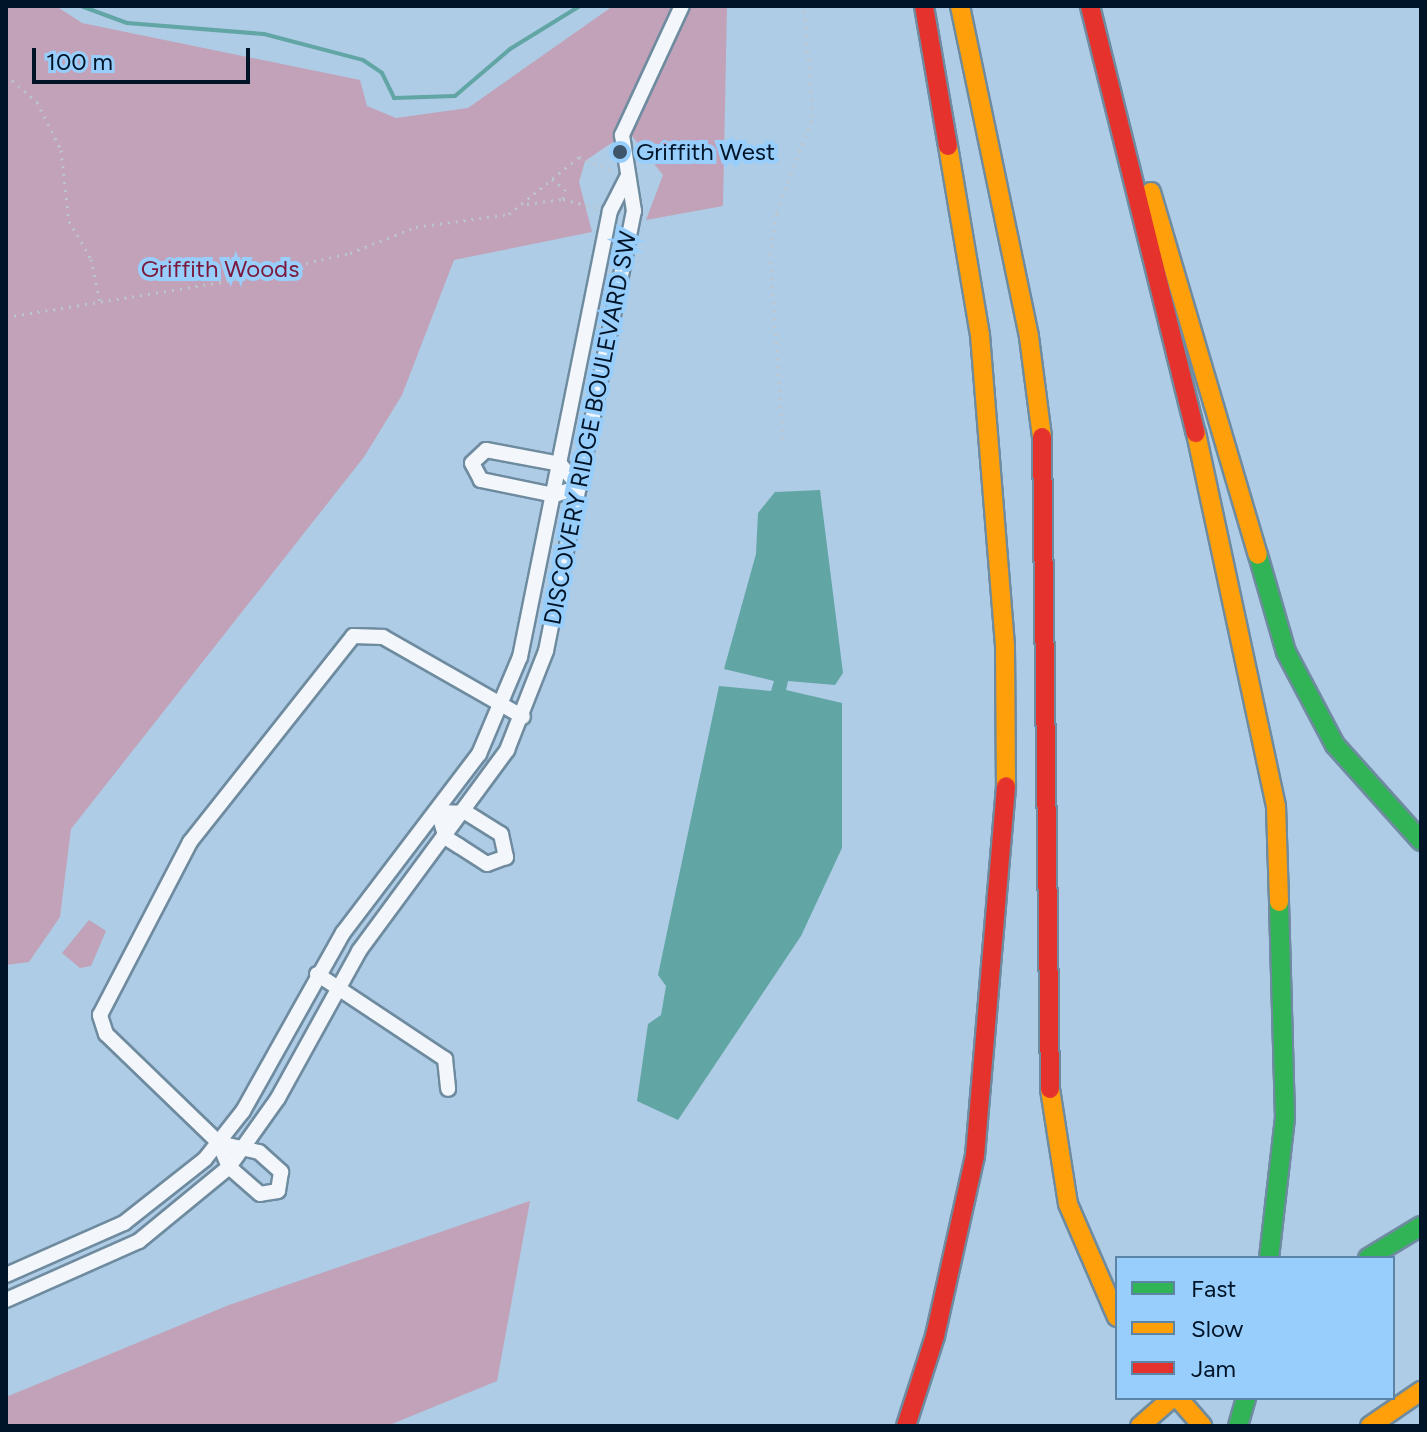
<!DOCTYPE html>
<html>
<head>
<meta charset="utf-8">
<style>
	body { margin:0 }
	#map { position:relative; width:1427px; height:1432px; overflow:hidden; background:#aecce5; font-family:Figtree,sans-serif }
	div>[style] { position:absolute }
	.green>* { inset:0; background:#c1a2b8 }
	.water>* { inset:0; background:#61a5a5 }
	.stream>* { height:4px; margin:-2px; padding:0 2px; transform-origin:2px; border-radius:2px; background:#61a5a5 }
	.path>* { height:3px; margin-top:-1.5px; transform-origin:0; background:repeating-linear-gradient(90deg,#bcc4cc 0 2px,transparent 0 8px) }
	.roads { filter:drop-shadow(2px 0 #6f8ba0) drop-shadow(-2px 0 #6f8ba0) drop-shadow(0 2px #6f8ba0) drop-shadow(0 -2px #6f8ba0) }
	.street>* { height:14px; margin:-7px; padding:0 7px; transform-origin:7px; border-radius:7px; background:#f3f7fb }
	.fast>* { height:18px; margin:-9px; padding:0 9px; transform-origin:9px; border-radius:9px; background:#30b455 }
	.slow>* { height:18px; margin:-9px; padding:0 9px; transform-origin:9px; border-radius:9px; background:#ff9f0a }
	.jam>* { height:18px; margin:-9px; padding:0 9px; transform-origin:9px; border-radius:9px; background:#e5322d }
	.dots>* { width:22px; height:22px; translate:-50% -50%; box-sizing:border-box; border:4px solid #98cefb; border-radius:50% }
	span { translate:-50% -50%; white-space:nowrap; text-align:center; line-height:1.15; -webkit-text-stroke:8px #98cefb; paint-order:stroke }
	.poi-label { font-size:24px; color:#001428 }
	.left { translate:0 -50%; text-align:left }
	.park-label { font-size:24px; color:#7b193d }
	.street-label { font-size:24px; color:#001428 }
	.frame { position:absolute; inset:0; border:8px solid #001428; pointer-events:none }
	.legend { position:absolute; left:1115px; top:1256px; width:280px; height:144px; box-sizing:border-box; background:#98cefb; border:2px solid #5b84a7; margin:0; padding:10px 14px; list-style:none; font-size:24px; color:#001428 }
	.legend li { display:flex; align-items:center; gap:16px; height:40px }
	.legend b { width:40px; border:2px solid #5b84a7 }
	.scale { position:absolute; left:32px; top:48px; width:218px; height:36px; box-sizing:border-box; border:4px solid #001428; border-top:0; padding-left:10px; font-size:24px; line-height:28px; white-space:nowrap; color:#001428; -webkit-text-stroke:6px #98cefb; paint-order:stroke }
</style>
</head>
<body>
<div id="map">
	<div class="green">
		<div style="clip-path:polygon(6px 6px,56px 6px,82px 23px,360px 80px,367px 106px,396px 118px,468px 108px,613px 6px,675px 6px,613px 142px,585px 161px,579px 182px,592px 232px,454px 260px,402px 395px,364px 457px,71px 829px,60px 917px,29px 962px,6px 965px)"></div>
		<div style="clip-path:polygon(691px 6px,727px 6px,723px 206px,646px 220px,663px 175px,631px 135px)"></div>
		<div style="clip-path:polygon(89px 920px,106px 931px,91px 966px,80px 968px,62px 953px)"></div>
		<div style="clip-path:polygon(530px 1201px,497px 1381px,387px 1426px,6px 1426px,6px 1397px,229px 1305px)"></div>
	</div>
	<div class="water">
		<div style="clip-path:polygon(820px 490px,843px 673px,835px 685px,788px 681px,786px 690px,842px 703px,842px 848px,801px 936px,678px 1120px,637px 1101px,648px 1024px,661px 1015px,666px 986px,658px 975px,719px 686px,771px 691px,774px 681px,724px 669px,756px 554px,758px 513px,775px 492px)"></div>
	</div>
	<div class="stream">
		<div style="left:81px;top:6px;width:49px;rotate:20.3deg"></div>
		<div style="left:127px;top:23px;width:137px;rotate:4.6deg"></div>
		<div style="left:264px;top:34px;width:102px;rotate:14.7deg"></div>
		<div style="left:363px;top:60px;width:23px;rotate:34deg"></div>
		<div style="left:382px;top:73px;width:28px;rotate:64deg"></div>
		<div style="left:394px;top:98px;width:61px;rotate:-1.9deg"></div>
		<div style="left:455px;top:96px;width:72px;rotate:-40.5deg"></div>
		<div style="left:510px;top:49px;width:82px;rotate:-31.6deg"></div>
	</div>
	<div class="path">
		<div style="left:6px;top:75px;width:41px;rotate:41.1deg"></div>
		<div style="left:37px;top:102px;width:54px;rotate:63.4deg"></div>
		<div style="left:61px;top:150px;width:71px;rotate:83.6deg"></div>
		<div style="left:69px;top:221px;width:44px;rotate:59.9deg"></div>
		<div style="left:91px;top:259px;width:44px;rotate:78.2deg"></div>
		<div style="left:552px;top:179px;width:16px;rotate:38deg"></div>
		<div style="left:565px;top:189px;width:10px;rotate:101deg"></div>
		<div style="left:527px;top:204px;width:36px;rotate:-8deg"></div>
		<div style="left:563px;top:199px;width:35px;rotate:15deg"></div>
		<div style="left:6px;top:317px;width:225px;rotate:-9.2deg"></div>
		<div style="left:228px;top:281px;width:125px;rotate:-12.9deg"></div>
		<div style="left:350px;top:253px;width:71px;rotate:-21.5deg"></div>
		<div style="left:416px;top:227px;width:94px;rotate:-8deg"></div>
		<div style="left:509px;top:214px;width:90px;rotate:-39.2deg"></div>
		<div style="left:579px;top:157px;width:36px;rotate:21deg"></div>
		<div style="left:783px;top:439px;width:184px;rotate:-94deg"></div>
		<div style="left:770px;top:255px;width:44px;rotate:-80.8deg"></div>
		<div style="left:777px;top:212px;width:103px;rotate:-69.4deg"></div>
		<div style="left:813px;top:116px;width:110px;rotate:-94.7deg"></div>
	</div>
	<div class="roads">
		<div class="street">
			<div style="left:486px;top:450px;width:75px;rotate:10.7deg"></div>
			<div style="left:560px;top:464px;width:30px;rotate:50deg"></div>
			<div style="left:579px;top:487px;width:26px;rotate:162deg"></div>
			<div style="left:554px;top:495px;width:75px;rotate:-168.4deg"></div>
			<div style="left:481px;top:480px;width:19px;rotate:-118deg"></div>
			<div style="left:472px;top:463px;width:19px;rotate:-43deg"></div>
			<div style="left:438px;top:812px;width:29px;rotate:2deg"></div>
			<div style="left:467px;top:813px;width:40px;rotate:32deg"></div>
			<div style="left:501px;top:834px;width:24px;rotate:78deg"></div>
			<div style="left:506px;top:857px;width:20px;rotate:160deg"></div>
			<div style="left:487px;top:864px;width:33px;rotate:-147deg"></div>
			<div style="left:459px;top:846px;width:15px;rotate:-148deg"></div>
			<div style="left:446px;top:838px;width:27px;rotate:-107deg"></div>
			<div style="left:317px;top:974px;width:154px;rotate:33.6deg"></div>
			<div style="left:445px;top:1059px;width:30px;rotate:84deg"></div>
			<div style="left:219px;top:1143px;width:41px;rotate:12.7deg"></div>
			<div style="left:259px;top:1152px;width:30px;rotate:42deg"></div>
			<div style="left:281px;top:1172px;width:19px;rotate:99deg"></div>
			<div style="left:278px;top:1191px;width:18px;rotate:171deg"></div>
			<div style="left:260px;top:1194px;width:41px;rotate:-138.9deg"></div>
			<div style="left:229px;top:1167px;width:26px;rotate:-113deg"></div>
			<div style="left:219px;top:1143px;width:157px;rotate:-136deg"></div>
			<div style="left:106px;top:1034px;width:20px;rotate:-108deg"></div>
			<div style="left:100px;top:1015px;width:195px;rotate:-62.5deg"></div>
			<div style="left:190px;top:842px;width:263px;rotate:-51.6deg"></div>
			<div style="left:353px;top:636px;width:30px;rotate:2deg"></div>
			<div style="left:383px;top:637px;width:161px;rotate:29.7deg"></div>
			<div style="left:6px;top:1275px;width:129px;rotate:-23.8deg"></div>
			<div style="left:124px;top:1223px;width:103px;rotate:-38.3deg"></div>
			<div style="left:205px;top:1159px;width:61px;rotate:-51.6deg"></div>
			<div style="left:243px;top:1111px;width:204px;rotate:-60.7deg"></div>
			<div style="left:343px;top:933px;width:225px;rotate:-52.8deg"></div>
			<div style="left:479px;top:754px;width:105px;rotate:-67.1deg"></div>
			<div style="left:520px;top:657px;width:455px;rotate:-78.6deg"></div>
			<div style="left:610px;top:211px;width:38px;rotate:-63deg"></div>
			<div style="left:6px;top:1300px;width:145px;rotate:-23.9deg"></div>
			<div style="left:139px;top:1241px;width:117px;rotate:-39.4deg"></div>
			<div style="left:229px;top:1167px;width:85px;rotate:-54.6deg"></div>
			<div style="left:278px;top:1098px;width:168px;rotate:-61.1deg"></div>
			<div style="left:359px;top:951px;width:250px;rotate:-53.6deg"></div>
			<div style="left:507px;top:750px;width:106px;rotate:-68.5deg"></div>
			<div style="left:546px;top:651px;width:449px;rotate:-78.7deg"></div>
			<div style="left:634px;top:211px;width:77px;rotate:-99deg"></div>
			<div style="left:622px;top:135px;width:142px;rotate:-65.1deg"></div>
		</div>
		<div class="fast">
			<div style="left:1258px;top:555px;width:101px;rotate:73.9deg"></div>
			<div style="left:1286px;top:652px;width:105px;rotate:62.2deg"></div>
			<div style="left:1335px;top:745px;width:129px;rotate:48.1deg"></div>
			<div style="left:1269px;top:1258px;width:141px;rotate:-83.5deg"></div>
			<div style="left:1285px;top:1118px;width:216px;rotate:-91.6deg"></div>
			<div style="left:1368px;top:1258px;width:62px;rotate:-31.1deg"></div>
			<div style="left:1238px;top:1426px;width:29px;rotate:-74deg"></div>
		</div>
		<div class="slow">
			<div style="left:960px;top:6px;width:338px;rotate:78.2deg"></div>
			<div style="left:1029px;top:337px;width:101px;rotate:82.6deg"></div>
			<div style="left:948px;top:146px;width:192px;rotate:80.4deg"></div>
			<div style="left:980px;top:335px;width:312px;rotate:85.4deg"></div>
			<div style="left:1005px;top:646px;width:140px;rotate:89.6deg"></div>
			<div style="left:1151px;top:192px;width:378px;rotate:73.6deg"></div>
			<div style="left:1196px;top:433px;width:381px;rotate:77.9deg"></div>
			<div style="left:1276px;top:806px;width:96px;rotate:88.2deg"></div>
			<div style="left:1050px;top:1089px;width:116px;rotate:81.1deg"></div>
			<div style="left:1068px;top:1204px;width:123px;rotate:66.6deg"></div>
			<div style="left:1178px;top:1398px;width:37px;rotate:49deg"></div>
			<div style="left:1140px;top:1426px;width:43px;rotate:-41.2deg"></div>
			<div style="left:1370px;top:1426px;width:62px;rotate:-34.5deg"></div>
		</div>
		<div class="jam">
			<div style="left:924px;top:6px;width:142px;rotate:80.3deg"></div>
			<div style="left:1090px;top:6px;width:440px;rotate:76.1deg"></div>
			<div style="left:1042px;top:437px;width:652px;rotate:89.3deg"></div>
			<div style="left:906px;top:1426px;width:95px;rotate:-72.1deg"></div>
			<div style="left:935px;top:1336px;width:184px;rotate:-77.5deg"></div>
			<div style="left:975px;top:1156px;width:371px;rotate:-85.2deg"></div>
		</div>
	</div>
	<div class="dots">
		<div style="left:620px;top:152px;background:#3d546a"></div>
	</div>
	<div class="poi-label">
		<span class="left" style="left:636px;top:152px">Griffith West</span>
	</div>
	<div class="park-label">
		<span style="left:220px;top:269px">Griffith Woods</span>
	</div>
	<div class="street-label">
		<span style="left:590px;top:428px;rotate:-79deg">DISCOVERY RIDGE BOULEVARD SW</span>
	</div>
	<div class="frame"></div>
	<ul class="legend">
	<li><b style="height:10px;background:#30b455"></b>Fast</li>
	<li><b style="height:10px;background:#ff9f0a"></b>Slow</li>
	<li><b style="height:10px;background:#e5322d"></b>Jam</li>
	</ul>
	<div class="scale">100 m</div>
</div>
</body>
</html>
